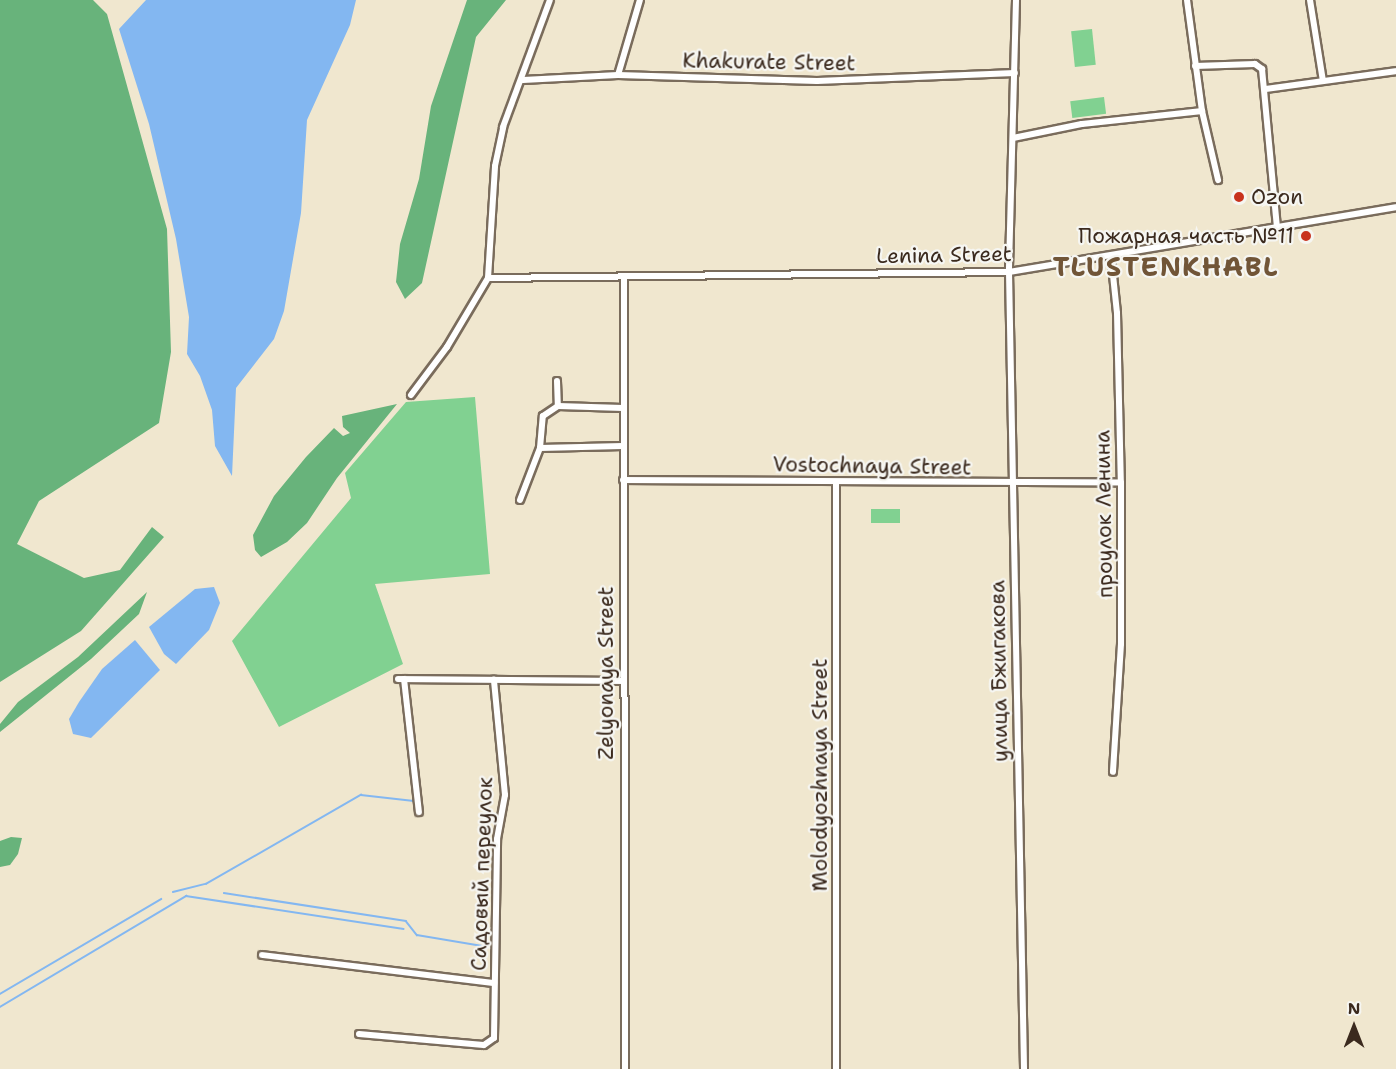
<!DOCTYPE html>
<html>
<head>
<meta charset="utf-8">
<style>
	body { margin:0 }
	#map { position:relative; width:1396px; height:1069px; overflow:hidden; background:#f0e7cf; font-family:"Shantell Sans",sans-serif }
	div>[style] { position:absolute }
	.green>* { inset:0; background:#81d191; transform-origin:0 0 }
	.forest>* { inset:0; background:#68b37b }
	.water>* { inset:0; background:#83b7f1 }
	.stream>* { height:1.5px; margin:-0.75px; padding:0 0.75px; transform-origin:0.75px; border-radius:0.75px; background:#83b7f1 }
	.roads { filter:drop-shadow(2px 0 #7a6c5c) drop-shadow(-2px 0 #7a6c5c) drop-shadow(0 2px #7a6c5c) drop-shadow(0 -2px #7a6c5c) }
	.minor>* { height:6px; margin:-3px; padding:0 3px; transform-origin:3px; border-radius:3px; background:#fff }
	.dots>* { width:16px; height:16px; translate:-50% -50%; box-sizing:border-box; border:3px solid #f6f6f2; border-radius:50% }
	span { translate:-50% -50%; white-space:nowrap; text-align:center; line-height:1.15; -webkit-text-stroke:4.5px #f6f6f2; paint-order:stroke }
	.street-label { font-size:21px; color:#3b2a1e }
	.poi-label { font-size:21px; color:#3b2a1e }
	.left { translate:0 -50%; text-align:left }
	.right { translate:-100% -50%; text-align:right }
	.district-label { font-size:27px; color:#715537; font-weight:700; letter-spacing:1.5px }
	.north { position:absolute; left:1324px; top:997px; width:60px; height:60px; -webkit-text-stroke:4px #f6f6f2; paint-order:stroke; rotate:0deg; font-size:16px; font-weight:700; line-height:24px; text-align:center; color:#3b2a1e }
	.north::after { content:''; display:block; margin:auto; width:21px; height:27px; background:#3b2a1e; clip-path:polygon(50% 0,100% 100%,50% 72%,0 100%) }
</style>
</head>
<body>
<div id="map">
	<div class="green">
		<div style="left:1092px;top:29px;width:36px;height:21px;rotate:84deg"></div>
		<div style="left:1104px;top:97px;width:17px;height:34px;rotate:83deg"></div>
		<div style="clip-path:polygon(475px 397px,490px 574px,375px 584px,403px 664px,279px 727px,232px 641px,351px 498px,345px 473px,406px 402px)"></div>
		<div style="left:871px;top:509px;width:29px;height:14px"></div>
	</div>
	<div class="forest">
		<div style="clip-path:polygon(0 0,93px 0,107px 14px,167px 229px,171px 352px,159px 423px,39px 501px,17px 544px,84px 578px,120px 570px,152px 527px,164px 537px,81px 631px,0 682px)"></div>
		<div style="clip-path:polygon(467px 0,506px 0,476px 37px,422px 283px,405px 299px,396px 282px,400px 244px,419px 179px,431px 106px)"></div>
		<div style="clip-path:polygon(397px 404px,337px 478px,307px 523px,287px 542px,261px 557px,255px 550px,253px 535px,274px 496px,306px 457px,334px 428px,343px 436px,350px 433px,343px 427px,342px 416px)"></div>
		<div style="clip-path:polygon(147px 592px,139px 614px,91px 659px,0 732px,0 724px,18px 702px,78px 657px)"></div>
		<div style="clip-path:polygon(11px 837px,22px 838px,18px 854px,10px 865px,0 867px,0 841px)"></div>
	</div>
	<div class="water">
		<div style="clip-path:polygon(146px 0,356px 0,350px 25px,307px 120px,301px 213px,284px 311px,274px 339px,236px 388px,232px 476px,215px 446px,212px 410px,200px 376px,187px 354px,189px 317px,176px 239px,149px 124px,119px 29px)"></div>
		<div style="clip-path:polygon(214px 587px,220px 603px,209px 630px,176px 664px,164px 654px,149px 627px,195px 589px)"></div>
		<div style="clip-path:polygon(135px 640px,160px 670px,91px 738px,73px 734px,69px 719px,79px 702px,102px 669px)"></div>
	</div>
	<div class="stream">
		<div style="left:173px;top:892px;width:34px;rotate:-14deg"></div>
		<div style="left:206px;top:884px;width:179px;rotate:-29.9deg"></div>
		<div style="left:361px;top:795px;width:53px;rotate:6.5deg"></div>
		<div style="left:224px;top:893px;width:184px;rotate:8.7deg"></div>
		<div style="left:406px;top:921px;width:18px;rotate:52deg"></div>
		<div style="left:417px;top:935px;width:72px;rotate:9.6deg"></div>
		<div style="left:0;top:994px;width:187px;rotate:-30.5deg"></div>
		<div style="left:0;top:1007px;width:217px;rotate:-30.8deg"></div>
		<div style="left:186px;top:896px;width:220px;rotate:8.6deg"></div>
	</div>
	<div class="roads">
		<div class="minor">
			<div style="left:1016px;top:0;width:272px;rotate:91.5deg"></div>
			<div style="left:1009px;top:272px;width:797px;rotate:88.92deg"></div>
			<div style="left:1187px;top:0;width:112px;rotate:82.3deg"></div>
			<div style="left:1202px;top:111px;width:71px;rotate:76.9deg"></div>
			<div style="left:1310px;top:0;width:82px;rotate:80.9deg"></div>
			<div style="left:1195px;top:66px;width:60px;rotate:-1.9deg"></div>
			<div style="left:1255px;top:64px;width:9px;rotate:36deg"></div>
			<div style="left:1262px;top:69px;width:159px;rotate:84.6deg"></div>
			<div style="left:618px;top:75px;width:78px;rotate:-73.7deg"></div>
			<div style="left:523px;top:80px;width:95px;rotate:-3deg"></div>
			<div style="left:618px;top:75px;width:199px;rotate:1.7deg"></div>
			<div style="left:817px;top:81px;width:198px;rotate:-2.3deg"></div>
			<div style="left:1265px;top:89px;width:132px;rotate:-7.8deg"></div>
			<div style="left:1013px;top:138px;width:70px;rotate:-11.5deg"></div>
			<div style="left:1082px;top:124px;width:121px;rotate:-6.2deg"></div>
			<div style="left:1111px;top:256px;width:57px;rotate:84deg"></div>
			<div style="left:1117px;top:313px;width:170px;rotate:88.7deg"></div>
			<div style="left:1121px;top:483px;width:161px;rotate:90deg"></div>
			<div style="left:1121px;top:644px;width:128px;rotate:93.6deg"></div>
			<div style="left:624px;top:277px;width:792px;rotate:89.93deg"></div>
			<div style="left:488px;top:278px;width:521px;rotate:-0.66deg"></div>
			<div style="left:1009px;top:272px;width:392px;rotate:-9.5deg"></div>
			<div style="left:557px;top:381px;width:25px;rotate:88deg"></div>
			<div style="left:558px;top:406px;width:65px;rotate:1.8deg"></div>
			<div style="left:411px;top:395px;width:60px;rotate:-53.1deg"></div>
			<div style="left:447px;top:347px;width:80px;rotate:-59.3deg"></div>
			<div style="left:488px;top:278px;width:112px;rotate:-86.4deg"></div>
			<div style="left:495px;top:166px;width:40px;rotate:-78deg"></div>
			<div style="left:503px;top:127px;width:135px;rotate:-69.7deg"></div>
			<div style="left:540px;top:448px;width:32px;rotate:-85deg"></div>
			<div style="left:543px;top:416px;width:18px;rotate:-34deg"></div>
			<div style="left:623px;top:480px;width:498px;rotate:0.3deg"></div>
			<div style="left:836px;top:482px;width:587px;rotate:90deg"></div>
			<div style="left:520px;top:500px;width:56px;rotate:-69deg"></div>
			<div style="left:540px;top:448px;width:83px;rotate:-1.4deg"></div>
			<div style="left:398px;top:679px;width:224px;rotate:0.5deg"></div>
			<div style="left:404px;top:679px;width:134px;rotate:83.6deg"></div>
			<div style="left:262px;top:955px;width:234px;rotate:6.9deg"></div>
			<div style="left:359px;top:1034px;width:125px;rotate:5deg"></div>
			<div style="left:484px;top:1045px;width:12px;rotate:-35deg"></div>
			<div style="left:494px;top:1038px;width:199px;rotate:-89.1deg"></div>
			<div style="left:497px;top:839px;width:45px;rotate:-79.7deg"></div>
			<div style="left:505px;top:795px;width:116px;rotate:-95.5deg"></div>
		</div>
	</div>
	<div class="dots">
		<div style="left:1239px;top:197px;background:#c8321e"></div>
		<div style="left:1306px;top:236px;background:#c8321e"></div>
	</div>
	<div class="street-label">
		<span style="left:769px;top:62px;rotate:1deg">Khakurate Street</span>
		<span style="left:944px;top:255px;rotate:-1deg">Lenina Street</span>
		<span style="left:872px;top:466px;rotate:1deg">Vostochnaya Street</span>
		<span style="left:1104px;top:514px;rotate:-91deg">проулок Ленина</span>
		<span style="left:999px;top:671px;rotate:-91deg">улица Бжигакова</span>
		<span style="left:606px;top:673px;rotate:-90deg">Zelyonaya Street</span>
		<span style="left:820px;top:775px;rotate:-90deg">Molodyozhnaya Street</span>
		<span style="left:482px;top:874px;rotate:-88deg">Садовый переулок</span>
	</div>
	<div class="poi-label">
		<span class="left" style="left:1251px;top:197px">Ozon</span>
		<span class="right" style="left:1294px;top:236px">Пожарная часть №11</span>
	</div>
	<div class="district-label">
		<span style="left:1166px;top:267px">TLUSTENKHABL</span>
	</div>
	<div class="north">N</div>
</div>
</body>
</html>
